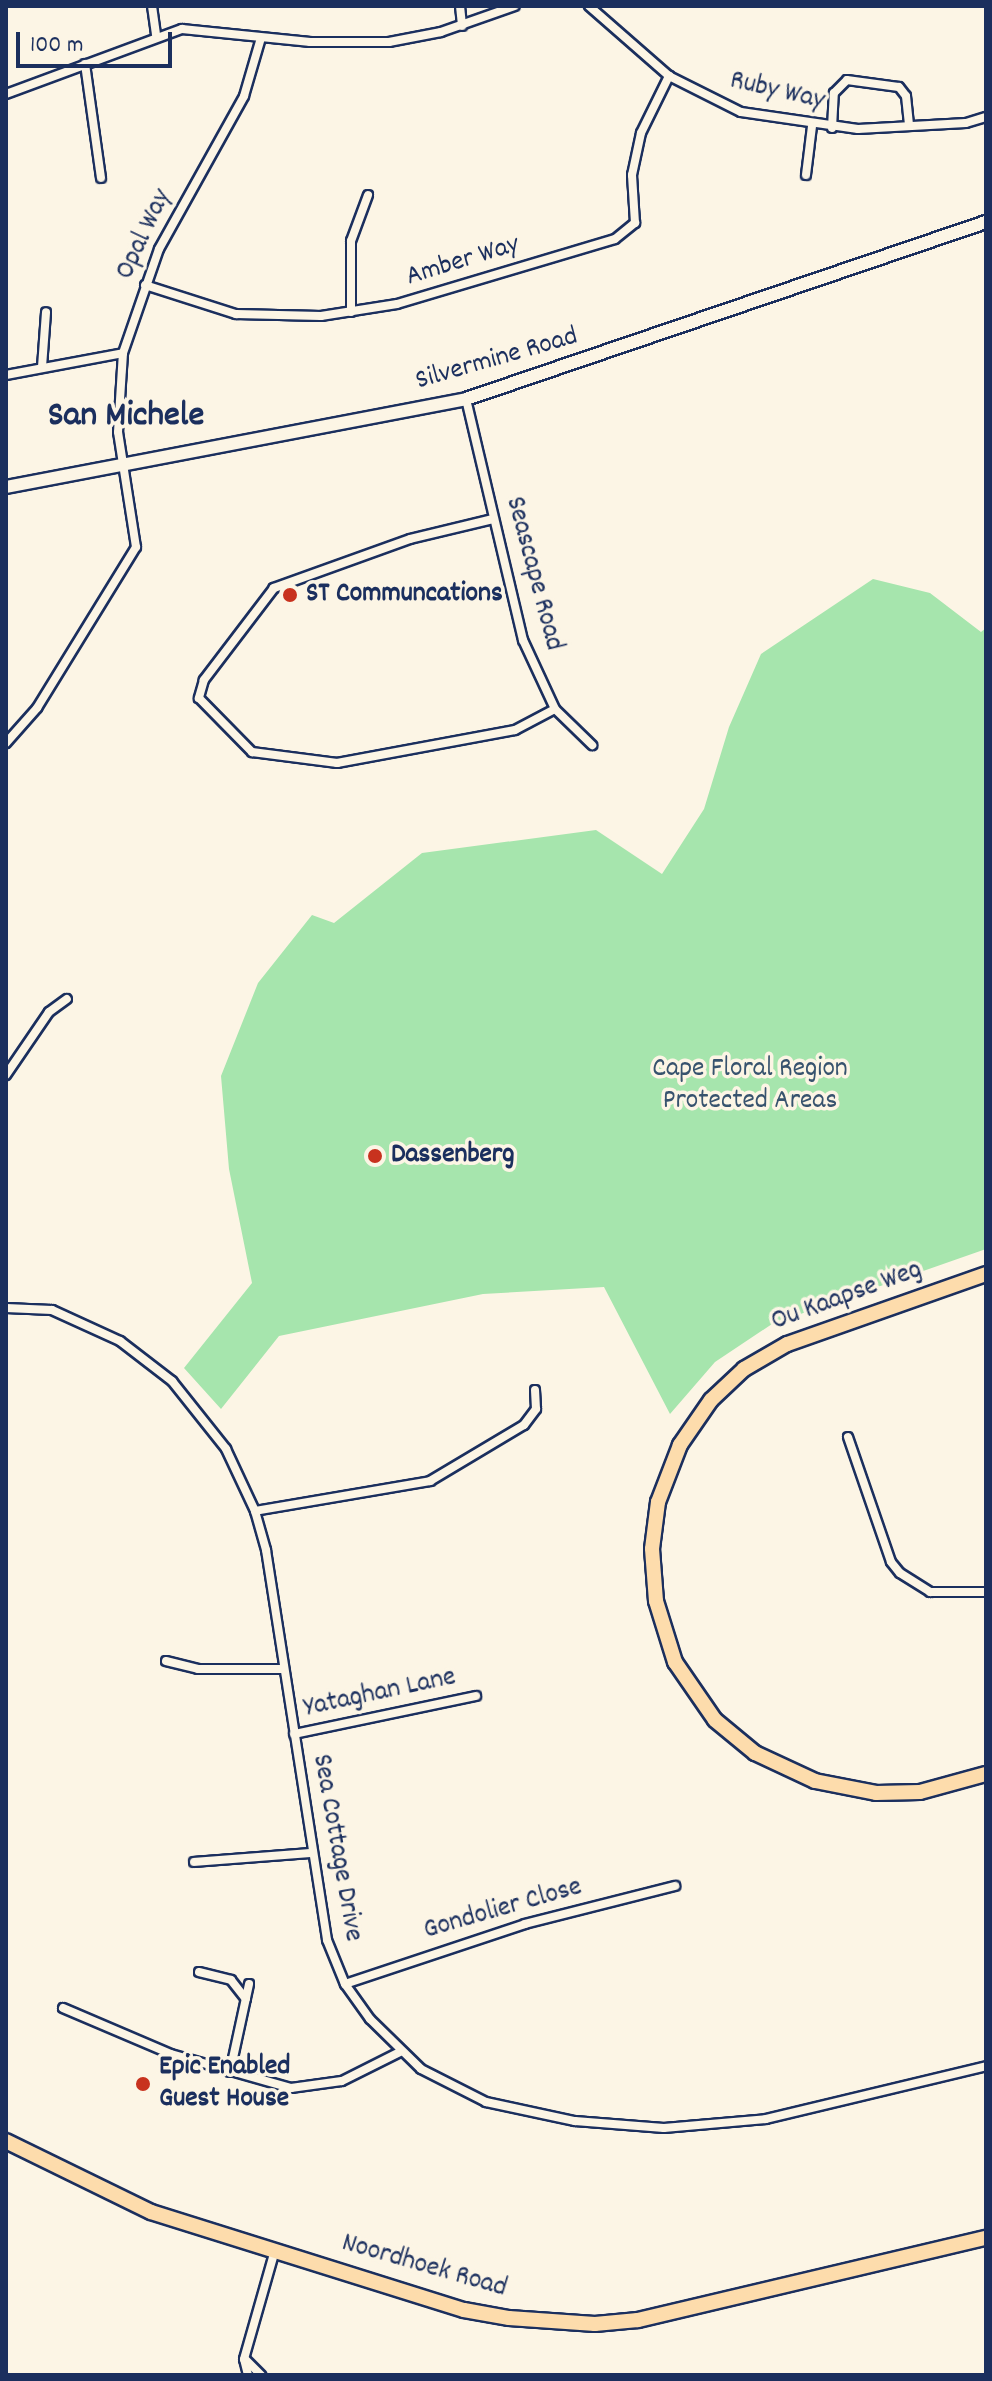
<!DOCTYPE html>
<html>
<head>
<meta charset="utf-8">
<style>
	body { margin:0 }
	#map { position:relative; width:992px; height:2381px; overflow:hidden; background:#fcf5e5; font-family:Dekko,sans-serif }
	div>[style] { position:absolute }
	.green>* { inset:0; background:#a6e5ad }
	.roads { filter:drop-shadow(2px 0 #1b2f5e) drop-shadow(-2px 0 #1b2f5e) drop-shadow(0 2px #1b2f5e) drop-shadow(0 -2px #1b2f5e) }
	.street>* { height:8px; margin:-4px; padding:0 4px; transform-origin:4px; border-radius:4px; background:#fcf5e5 }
	.secondary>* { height:12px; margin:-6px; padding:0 6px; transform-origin:6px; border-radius:6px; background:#fcf5e5 }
	.primary>* { height:14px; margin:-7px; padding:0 7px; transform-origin:7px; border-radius:7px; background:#fddcac }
	.dots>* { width:22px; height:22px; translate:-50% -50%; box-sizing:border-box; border:4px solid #fcf5e5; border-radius:50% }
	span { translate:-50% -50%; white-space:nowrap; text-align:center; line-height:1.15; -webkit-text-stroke:7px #fcf5e5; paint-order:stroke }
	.street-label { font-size:28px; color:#1b2f5e }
	.poi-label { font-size:28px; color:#1b2f5e; font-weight:700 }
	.left { translate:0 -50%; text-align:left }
	.park-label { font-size:28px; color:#37536e }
	.district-label { font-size:36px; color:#1b2f5e; font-weight:700 }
	.frame { position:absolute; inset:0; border:8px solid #1b2f5e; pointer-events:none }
	.scale { position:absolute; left:16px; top:32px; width:156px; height:36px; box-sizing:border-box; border:4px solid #1b2f5e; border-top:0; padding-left:10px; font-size:24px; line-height:28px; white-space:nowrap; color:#1b2f5e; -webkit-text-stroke:6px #fcf5e5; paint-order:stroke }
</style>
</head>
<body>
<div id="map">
	<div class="green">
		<div style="clip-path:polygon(873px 579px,930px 593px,981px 632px,986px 628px,986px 1249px,772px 1324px,715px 1362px,670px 1414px,604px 1287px,483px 1294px,279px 1336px,221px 1409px,184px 1368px,252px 1283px,229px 1169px,221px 1076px,258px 983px,312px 915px,334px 923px,422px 853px,596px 830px,662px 874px,704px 809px,729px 727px,761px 654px)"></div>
	</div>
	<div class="roads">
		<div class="street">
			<div style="left:152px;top:6px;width:30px;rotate:82deg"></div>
			<div style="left:460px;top:6px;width:20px;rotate:84deg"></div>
			<div style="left:589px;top:6px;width:106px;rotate:41.2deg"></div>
			<div style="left:669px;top:76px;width:80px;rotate:26.6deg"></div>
			<div style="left:741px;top:112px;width:118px;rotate:8.3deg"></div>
			<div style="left:858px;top:129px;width:108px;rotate:-3.2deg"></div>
			<div style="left:966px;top:123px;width:21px;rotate:-17deg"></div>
			<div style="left:85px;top:64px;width:115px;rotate:82deg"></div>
			<div style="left:6px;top:94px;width:188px;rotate:-20.3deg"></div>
			<div style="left:182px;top:29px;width:129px;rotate:5.8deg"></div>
			<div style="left:310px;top:42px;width:79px"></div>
			<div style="left:389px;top:42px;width:53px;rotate:-10.9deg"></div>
			<div style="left:441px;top:32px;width:78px;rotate:-19.4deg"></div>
			<div style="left:832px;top:128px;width:35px;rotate:-87deg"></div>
			<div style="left:834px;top:93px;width:18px;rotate:-45deg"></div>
			<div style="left:847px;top:80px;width:52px;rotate:7.7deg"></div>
			<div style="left:899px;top:87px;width:11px;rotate:52deg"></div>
			<div style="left:906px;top:96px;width:30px;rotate:84deg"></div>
			<div style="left:806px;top:175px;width:49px;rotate:-83deg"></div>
			<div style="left:145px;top:285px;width:96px;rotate:17.7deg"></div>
			<div style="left:236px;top:314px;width:85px;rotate:1.3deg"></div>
			<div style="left:321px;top:316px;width:77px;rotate:-9deg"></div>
			<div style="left:397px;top:304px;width:227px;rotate:-16.6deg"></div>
			<div style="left:615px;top:239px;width:26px;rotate:-39deg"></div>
			<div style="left:635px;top:223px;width:48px;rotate:-93.6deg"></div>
			<div style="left:632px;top:175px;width:43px;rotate:-77.9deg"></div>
			<div style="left:641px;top:133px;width:64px;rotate:-63.8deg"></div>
			<div style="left:351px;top:312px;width:71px;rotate:-90deg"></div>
			<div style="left:351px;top:241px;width:49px;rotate:-69.7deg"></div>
			<div style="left:42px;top:367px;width:55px;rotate:-85.8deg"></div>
			<div style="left:6px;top:375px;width:119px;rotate:-10.6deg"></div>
			<div style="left:466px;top:399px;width:248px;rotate:76.7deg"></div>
			<div style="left:523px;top:640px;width:76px;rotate:65.1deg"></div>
			<div style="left:555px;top:709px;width:52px;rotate:44.2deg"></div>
			<div style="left:493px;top:519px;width:85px;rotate:166.5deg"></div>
			<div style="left:410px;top:539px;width:145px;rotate:160.2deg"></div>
			<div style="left:274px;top:588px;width:116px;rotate:127.3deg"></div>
			<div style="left:204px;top:680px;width:19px;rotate:106deg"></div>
			<div style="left:199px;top:698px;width:76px;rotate:45.5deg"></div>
			<div style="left:252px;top:752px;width:86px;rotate:7.4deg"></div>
			<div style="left:337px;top:763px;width:181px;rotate:-10.5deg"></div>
			<div style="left:515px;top:730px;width:45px;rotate:-27.7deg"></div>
			<div style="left:6px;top:743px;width:47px;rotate:-48.5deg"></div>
			<div style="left:37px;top:708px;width:189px;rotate:-58.4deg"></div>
			<div style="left:136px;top:547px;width:116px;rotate:-98.9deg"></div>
			<div style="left:118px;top:432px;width:79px;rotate:-86.4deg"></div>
			<div style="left:123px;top:353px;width:110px;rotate:-70.9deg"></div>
			<div style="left:159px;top:249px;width:175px;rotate:-60.9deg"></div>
			<div style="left:244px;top:96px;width:60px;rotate:-73.7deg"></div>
			<div style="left:6px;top:1075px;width:76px;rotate:-55.7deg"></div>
			<div style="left:49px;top:1012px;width:22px;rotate:-36deg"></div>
			<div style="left:6px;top:1308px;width:46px;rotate:2.5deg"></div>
			<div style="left:52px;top:1310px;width:75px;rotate:24.5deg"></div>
			<div style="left:120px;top:1341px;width:66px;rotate:37.6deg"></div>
			<div style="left:172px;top:1381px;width:87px;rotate:51.5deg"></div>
			<div style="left:226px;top:1449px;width:68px;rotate:64.9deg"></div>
			<div style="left:255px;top:1511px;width:41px;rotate:74.2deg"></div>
			<div style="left:266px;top:1550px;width:395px;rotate:81.1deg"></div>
			<div style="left:327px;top:1940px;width:48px;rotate:67.8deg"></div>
			<div style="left:345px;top:1984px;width:43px;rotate:54.5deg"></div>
			<div style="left:370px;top:2019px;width:71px;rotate:44.4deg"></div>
			<div style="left:421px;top:2069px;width:73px;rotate:26.9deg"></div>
			<div style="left:486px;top:2102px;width:91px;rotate:12.1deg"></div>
			<div style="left:575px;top:2121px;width:89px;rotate:4.5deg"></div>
			<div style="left:664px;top:2128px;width:102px;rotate:-5deg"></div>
			<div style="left:766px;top:2119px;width:226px;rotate:-13.5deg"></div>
			<div style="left:848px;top:1437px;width:132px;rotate:71deg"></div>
			<div style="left:891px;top:1562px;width:14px;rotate:51deg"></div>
			<div style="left:900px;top:1573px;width:36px;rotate:32deg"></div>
			<div style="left:930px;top:1592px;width:56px"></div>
			<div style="left:255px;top:1511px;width:178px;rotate:-9.7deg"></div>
			<div style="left:430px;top:1481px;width:109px;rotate:-30.8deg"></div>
			<div style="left:524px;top:1425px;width:20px;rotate:-53deg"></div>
			<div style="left:536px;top:1409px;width:19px;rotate:-93deg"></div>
			<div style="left:166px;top:1661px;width:33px;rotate:14deg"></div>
			<div style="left:198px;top:1669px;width:86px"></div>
			<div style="left:294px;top:1734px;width:186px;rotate:-11.8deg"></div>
			<div style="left:194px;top:1862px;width:116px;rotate:-4.4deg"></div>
			<div style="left:199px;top:1972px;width:33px;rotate:14deg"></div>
			<div style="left:231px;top:1980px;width:24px;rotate:52deg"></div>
			<div style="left:345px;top:1984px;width:190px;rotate:-18.4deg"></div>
			<div style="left:525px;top:1924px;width:155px;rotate:-14.2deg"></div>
			<div style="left:63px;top:2008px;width:117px;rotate:23.1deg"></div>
			<div style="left:171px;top:2054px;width:125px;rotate:15.8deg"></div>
			<div style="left:291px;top:2088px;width:51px;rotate:-7.8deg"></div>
			<div style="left:342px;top:2081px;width:65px;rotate:-26.6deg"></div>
			<div style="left:230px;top:2072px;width:90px;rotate:-77.8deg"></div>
			<div style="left:245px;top:2359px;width:23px;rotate:45deg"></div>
			<div style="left:248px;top:2375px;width:16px;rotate:-104deg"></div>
			<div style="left:244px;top:2359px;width:113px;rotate:-74.1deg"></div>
		</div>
		<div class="secondary">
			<div style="left:6px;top:487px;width:468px;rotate:-10.8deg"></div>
			<div style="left:466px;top:399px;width:549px;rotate:-18.8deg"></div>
		</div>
		<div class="primary">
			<div style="left:986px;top:1274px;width:211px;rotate:160.6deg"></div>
			<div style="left:787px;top:1344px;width:50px;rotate:149.8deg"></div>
			<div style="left:744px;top:1369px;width:45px;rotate:136.8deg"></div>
			<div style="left:711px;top:1400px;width:55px;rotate:124.6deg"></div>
			<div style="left:680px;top:1445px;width:61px;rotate:111.1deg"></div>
			<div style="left:658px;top:1502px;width:47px;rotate:97.3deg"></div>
			<div style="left:652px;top:1549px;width:52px;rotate:85.6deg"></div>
			<div style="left:656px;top:1601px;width:64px;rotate:72.7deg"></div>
			<div style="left:675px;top:1662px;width:70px;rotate:55.4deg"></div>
			<div style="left:715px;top:1720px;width:52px;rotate:39.5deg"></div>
			<div style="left:755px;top:1753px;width:66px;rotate:25deg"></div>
			<div style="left:815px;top:1781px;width:62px;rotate:11.1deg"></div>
			<div style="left:876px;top:1793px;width:44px;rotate:-1.3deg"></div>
			<div style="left:920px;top:1792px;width:68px;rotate:-15.3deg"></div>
			<div style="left:6px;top:2141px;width:161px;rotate:26.1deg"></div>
			<div style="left:151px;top:2212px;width:328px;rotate:17.4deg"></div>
			<div style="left:464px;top:2310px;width:46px;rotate:10.1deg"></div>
			<div style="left:509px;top:2318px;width:86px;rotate:4deg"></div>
			<div style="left:595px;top:2324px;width:43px;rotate:-5.3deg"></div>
			<div style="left:638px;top:2320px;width:358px;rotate:-13.3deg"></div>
		</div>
	</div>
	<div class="dots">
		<div style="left:290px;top:595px;background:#c8321e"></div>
		<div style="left:375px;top:1156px;background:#c8321e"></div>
		<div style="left:143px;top:2084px;background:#c8321e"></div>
	</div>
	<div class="street-label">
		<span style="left:777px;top:92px;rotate:13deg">Ruby Way</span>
		<span style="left:145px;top:235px;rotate:-65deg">Opal Way</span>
		<span style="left:463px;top:262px;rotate:-17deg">Amber Way</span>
		<span style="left:497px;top:360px;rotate:-16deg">Silvermine Road</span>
		<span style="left:533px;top:574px;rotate:75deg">Seascape Road</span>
		<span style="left:847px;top:1297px;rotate:-20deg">Ou Kaapse Weg</span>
		<span style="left:380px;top:1694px;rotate:-12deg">Yataghan Lane</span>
		<span style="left:336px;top:1848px;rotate:80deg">Sea Cottage Drive</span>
		<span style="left:503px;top:1910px;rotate:-16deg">Gondolier Close</span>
		<span style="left:424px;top:2267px;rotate:16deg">Noordhoek Road</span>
	</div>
	<div class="poi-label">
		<span class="left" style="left:306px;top:595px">ST Communcations</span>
		<span class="left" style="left:391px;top:1156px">Dassenberg</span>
		<span class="left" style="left:159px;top:2084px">Epic Enabled<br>Guest House</span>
	</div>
	<div class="park-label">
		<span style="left:750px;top:1086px">Cape Floral Region<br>Protected Areas</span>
	</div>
	<div class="district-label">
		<span style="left:126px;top:418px">San Michele</span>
	</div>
	<div class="frame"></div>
	<div class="scale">100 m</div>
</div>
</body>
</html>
